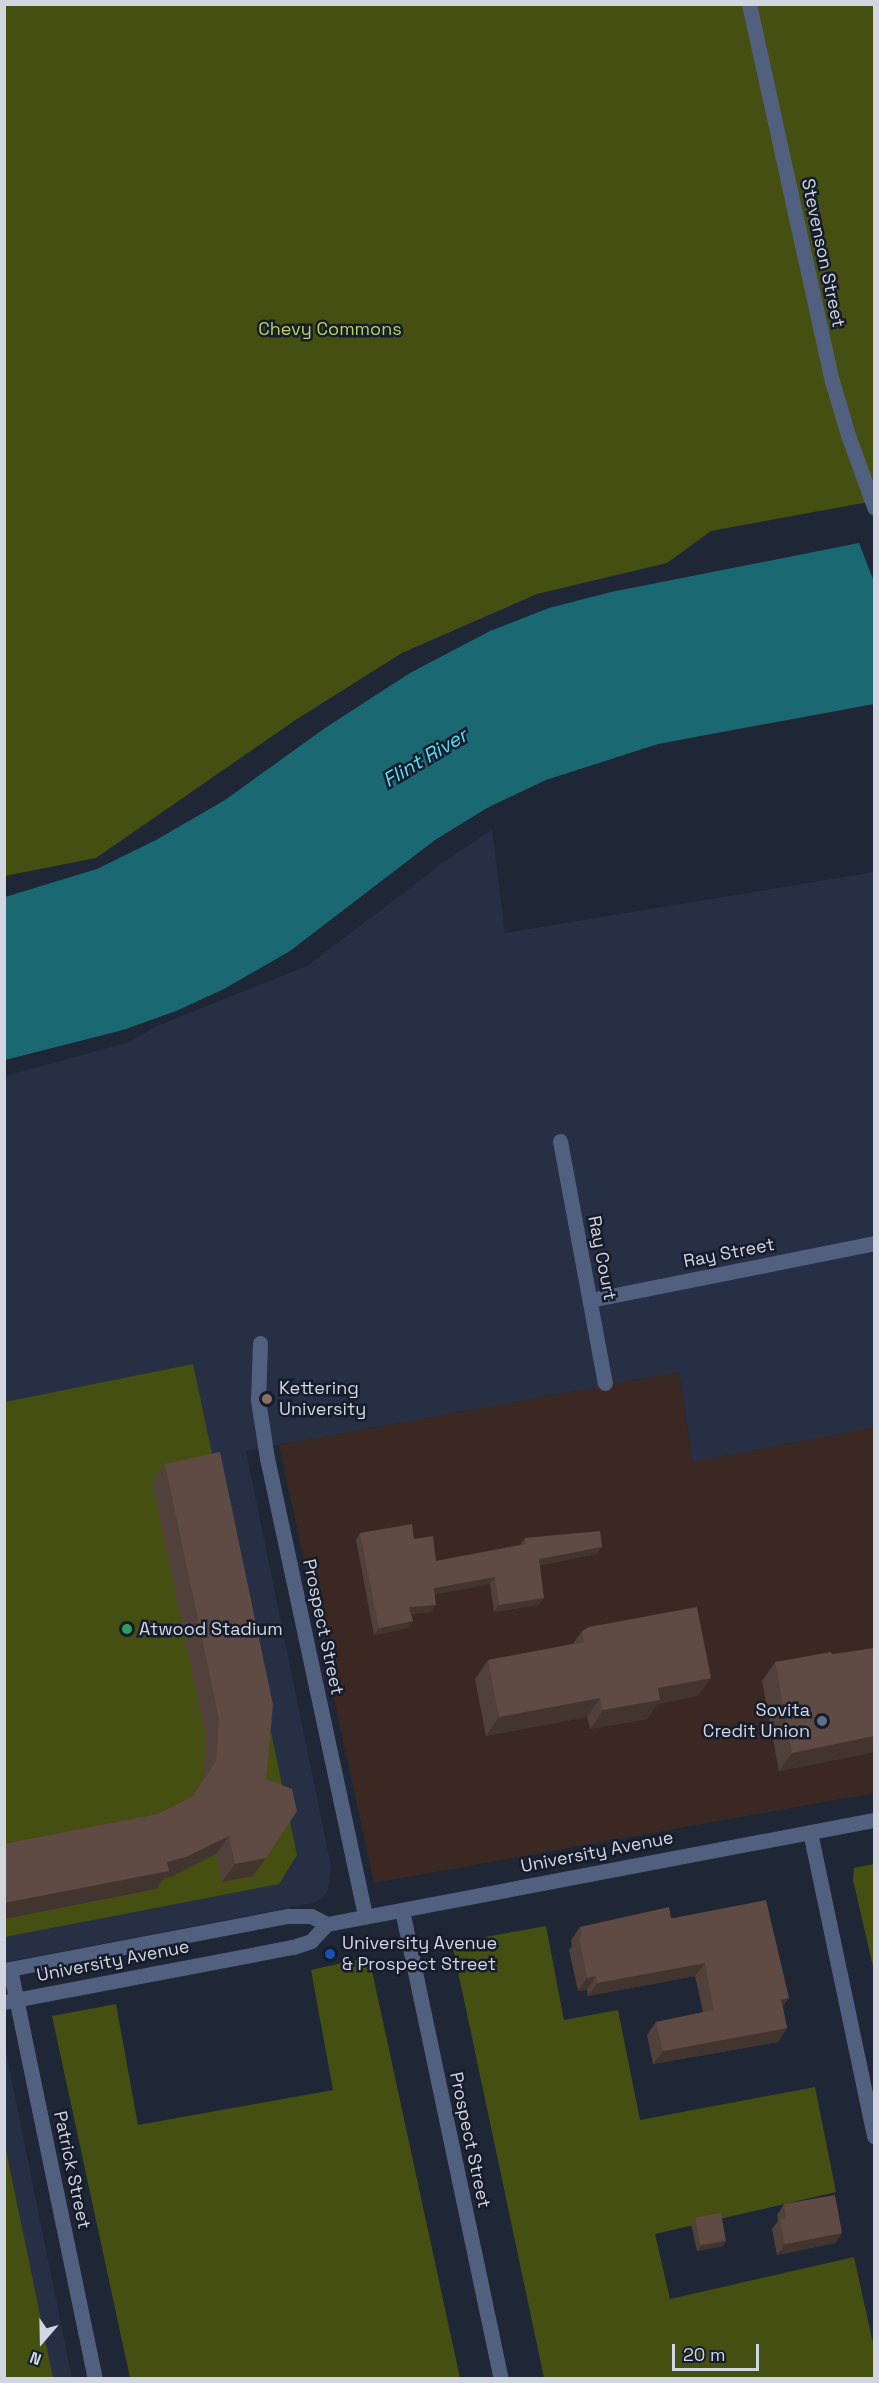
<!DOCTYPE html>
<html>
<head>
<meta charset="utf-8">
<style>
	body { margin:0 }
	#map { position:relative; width:879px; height:2383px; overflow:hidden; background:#1f2635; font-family:"Space Grotesk",sans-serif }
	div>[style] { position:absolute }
	.commercial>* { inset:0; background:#3b2822 }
	.built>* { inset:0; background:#262f44 }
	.green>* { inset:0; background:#454f11 }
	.water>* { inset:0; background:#196872 }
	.pier>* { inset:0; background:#1f2635 }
	.minor>* { height:15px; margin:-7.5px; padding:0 7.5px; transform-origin:7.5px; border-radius:7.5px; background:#526080 }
	.tertiary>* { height:15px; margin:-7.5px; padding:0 7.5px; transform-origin:7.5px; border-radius:7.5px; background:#526080 }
	.wall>* { inset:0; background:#52403a }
	.shaded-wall>* { inset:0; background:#42342f }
	.building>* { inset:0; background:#5f4b43; transform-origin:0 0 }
	.dots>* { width:16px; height:16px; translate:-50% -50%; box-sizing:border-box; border:3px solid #161c2b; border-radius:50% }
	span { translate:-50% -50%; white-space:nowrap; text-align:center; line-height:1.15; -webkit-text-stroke:5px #161c2b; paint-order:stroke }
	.street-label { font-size:18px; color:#d1d6e0 }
	.park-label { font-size:18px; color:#bcd355 }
	.poi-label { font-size:18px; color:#d1d6e0 }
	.left { translate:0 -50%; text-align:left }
	.right { translate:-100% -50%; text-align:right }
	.water-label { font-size:20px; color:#53e2f5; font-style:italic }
	.frame { position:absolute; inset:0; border:6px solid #d1d6e0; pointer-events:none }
	.north { position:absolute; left:12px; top:2311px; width:60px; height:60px; -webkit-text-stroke:4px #161c2b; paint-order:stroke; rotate:200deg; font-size:16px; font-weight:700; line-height:24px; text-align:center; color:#d1d6e0 }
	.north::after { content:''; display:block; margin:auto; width:21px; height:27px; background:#d1d6e0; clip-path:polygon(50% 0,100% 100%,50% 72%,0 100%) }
	.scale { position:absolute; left:672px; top:2344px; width:87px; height:27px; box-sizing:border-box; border:3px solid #d1d6e0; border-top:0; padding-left:8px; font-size:18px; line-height:21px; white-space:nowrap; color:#d1d6e0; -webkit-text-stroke:4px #161c2b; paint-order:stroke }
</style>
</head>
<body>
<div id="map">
	<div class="commercial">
		<div style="clip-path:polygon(679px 1372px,693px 1462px,874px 1427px,874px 1793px,374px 1883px,279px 1445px)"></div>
	</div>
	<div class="built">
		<div style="clip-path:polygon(492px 830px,505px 933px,874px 872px,874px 1427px,693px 1462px,679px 1372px,246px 1451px,331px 1866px,328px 1891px,322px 1899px,313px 1903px,5px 1962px,5px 1076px,130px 1042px,154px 1027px,307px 966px,444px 862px)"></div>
		<div style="clip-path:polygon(5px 2047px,72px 2378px,5px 2378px)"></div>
	</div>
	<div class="green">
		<div style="clip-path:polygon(5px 5px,874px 5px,874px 501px,711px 531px,667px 563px,537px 594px,402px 653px,297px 719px,96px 858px,5px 876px)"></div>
		<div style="clip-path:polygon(193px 1364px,297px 1855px,279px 1884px,5px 1937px,5px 1402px)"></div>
		<div style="clip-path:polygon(874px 1864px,874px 1971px,853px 1880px,854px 1868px)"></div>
		<div style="clip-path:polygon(546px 1926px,564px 2020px,618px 2010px,640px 2120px,815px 2087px,836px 2192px,655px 2234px,670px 2299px,854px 2257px,874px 2348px,874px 2378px,544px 2378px,452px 1943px)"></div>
		<div style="clip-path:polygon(369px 1957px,460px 2378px,130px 2378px,52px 2016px,116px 2004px,138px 2125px,333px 2090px,311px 1970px)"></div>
		<div style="clip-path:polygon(5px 2145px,53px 2378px,5px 2378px)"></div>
	</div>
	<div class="water">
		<div style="clip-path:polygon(874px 540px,874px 704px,658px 744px,546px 780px,487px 808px,435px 840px,290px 951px,224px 989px,176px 1011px,123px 1030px,5px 1060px,5px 897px,97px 869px,156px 840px,225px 800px,325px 728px,410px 673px,490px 631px,549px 608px,611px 592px)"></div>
	</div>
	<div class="pier">
		<div style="clip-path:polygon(874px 537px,874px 582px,858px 540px)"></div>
	</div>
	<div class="minor">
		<div style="left:560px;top:1141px;width:246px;rotate:79.5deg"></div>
		<div style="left:590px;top:1300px;width:290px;rotate:-11.3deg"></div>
		<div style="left:260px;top:1343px;width:57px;rotate:92deg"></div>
		<div style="left:258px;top:1400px;width:59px;rotate:81.2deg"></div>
		<div style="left:267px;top:1458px;width:469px;rotate:77.9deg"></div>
		<div style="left:810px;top:1832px;width:311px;rotate:78.1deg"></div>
		<div style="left:402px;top:1910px;width:478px;rotate:78.1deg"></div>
		<div style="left:10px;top:1969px;width:418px;rotate:78.3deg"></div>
	</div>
	<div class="tertiary">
		<div style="left:749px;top:4px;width:386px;rotate:77.6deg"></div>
		<div style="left:832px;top:381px;width:56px;rotate:73.5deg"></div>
		<div style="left:848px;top:435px;width:77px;rotate:70.1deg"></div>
		<div style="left:4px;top:1970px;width:289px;rotate:-10.8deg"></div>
		<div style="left:288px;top:1916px;width:23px"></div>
		<div style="left:311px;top:1916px;width:18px;rotate:27deg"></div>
		<div style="left:4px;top:2002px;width:294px;rotate:-10.8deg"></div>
		<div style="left:293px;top:1947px;width:19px;rotate:-18deg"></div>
		<div style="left:311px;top:1941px;width:23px;rotate:-47deg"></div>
		<div style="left:327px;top:1924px;width:557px;rotate:-10.77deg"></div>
	</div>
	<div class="wall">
		<div style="clip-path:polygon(165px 1464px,253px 1876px,222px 1882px,216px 1854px,173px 1876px,164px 1878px,156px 1889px,4px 1919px,4px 1844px,158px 1814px,192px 1797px,203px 1779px,206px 1738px,152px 1482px)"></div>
		<div style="clip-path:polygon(360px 1533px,414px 1539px,436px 1561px,520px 1545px,525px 1538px,597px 1554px,540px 1565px,539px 1605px,494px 1612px,490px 1584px,435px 1594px,431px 1612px,411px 1614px,413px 1621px,408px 1628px,374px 1635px,356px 1540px)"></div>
		<div style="clip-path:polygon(582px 1631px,711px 1678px,697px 1696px,657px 1704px,647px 1719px,590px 1729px,587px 1717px,486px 1736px,475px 1679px,488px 1660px,573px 1644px)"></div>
		<div style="clip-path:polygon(874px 1648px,874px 1752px,779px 1771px,762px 1681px,775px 1662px)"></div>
		<div style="clip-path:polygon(671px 1918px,783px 2007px,787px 2028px,778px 2042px,653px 2064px,647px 2035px,656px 2022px,703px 2012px,695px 1976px,588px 1996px,587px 1990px,578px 1991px,569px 1950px,572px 1946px,571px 1940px,580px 1927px)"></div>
		<div style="clip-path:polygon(784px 2204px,842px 2233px,835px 2243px,777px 2255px,772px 2229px,778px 2221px,777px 2215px)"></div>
		<div style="clip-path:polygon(695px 2218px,726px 2241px,723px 2246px,697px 2251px,691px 2224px)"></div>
	</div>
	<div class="shaded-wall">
		<div style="clip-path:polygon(602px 1547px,597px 1554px,534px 1566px,539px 1559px)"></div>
		<div style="clip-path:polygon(495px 1577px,490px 1584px,429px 1596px,434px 1588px)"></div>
		<div style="clip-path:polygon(544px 1598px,539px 1605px,494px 1612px,499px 1605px)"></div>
		<div style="clip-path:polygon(436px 1605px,431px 1612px,404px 1614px,409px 1607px)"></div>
		<div style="clip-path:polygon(413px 1621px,408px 1628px,374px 1635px,379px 1628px)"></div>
		<div style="clip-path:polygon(711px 1678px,697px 1696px,657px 1704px,647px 1719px,590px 1729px,603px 1710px,658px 1688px)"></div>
		<div style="clip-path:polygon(600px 1698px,587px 1717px,486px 1736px,499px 1717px)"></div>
		<div style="clip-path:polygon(874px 1736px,874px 1752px,779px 1771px,792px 1753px)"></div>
		<div style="clip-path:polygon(229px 1836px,216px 1854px,173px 1876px,164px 1878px,156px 1889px,4px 1919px,4px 1903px)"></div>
		<div style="clip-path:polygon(266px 1858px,253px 1876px,222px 1882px,235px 1864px)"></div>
		<div style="clip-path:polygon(705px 1963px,695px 1976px,588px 1996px,597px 1983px)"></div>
		<div style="clip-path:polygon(596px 1976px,587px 1990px,578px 1991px,587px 1978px)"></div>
		<div style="clip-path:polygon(789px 1998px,780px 2011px,781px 2000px)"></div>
		<div style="clip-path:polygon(787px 2028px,778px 2042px,653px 2064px,663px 2051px)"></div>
		<div style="clip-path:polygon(842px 2233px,835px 2243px,777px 2255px,785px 2244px)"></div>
		<div style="clip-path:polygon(726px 2241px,723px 2246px,697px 2251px,700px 2246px)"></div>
	</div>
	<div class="building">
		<div style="clip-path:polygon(220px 1452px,273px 1705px,266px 1779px,292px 1789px,297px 1811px,266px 1858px,235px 1864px,229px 1836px,186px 1857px,167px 1862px,169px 1871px,4px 1903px,4px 1844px,158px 1814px,193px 1796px,216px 1761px,219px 1719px,165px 1464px)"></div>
		<div style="clip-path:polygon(412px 1524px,414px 1539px,433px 1536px,436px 1561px,526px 1544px,525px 1538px,600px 1531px,602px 1547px,539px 1559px,544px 1598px,499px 1605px,495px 1577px,434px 1588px,436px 1605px,409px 1607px,413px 1621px,379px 1628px,360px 1533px)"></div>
		<div style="clip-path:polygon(697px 1607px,711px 1678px,658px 1688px,660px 1700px,603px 1710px,600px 1698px,499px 1717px,488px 1660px,584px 1642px,582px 1631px,589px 1627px)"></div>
		<div style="clip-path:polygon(874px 1648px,874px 1736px,792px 1753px,775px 1662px,831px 1652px,832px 1655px)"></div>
		<div style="clip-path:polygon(766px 1900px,789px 1998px,781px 2000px,787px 2028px,663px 2051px,656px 2022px,714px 2010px,705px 1963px,597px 1983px,596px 1976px,587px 1978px,579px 1937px,582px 1936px,580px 1927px,669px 1907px,671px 1918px,674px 1918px)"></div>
		<div style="clip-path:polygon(835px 2195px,842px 2233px,785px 2244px,780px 2219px,786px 2218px,784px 2204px)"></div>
		<div style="left:721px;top:2213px;width:28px;height:26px;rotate:80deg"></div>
	</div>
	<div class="dots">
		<div style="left:267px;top:1399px;background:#8d6e63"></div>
		<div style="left:127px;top:1629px;background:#2e9e5b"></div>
		<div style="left:822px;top:1721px;background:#5c6f8a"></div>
		<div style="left:330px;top:1954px;background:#1a4fb4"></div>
	</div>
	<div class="street-label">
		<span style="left:823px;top:253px;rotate:78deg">Stevenson Street</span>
		<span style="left:729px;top:1253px;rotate:-11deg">Ray Street</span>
		<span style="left:602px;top:1258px;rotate:79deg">Ray Court</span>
		<span style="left:323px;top:1627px;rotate:78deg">Prospect Street</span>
		<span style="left:597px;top:1852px;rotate:-11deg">University Avenue</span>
		<span style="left:113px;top:1961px;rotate:-11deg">University Avenue</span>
		<span style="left:470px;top:2140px;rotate:78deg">Prospect Street</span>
		<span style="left:72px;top:2170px;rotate:78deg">Patrick Street</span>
	</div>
	<div class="park-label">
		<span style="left:330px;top:329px">Chevy Commons</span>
	</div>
	<div class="poi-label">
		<span class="left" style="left:279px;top:1399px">Kettering<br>University</span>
		<span class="left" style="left:139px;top:1629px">Atwood Stadium</span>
		<span class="right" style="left:810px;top:1721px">Sovita<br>Credit Union</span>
		<span class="left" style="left:342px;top:1954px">University Avenue<br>&amp; Prospect Street</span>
	</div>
	<div class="water-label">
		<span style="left:425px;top:758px;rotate:-31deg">Flint River</span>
	</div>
	<div class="frame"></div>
	<div class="north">N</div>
	<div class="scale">20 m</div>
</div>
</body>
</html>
